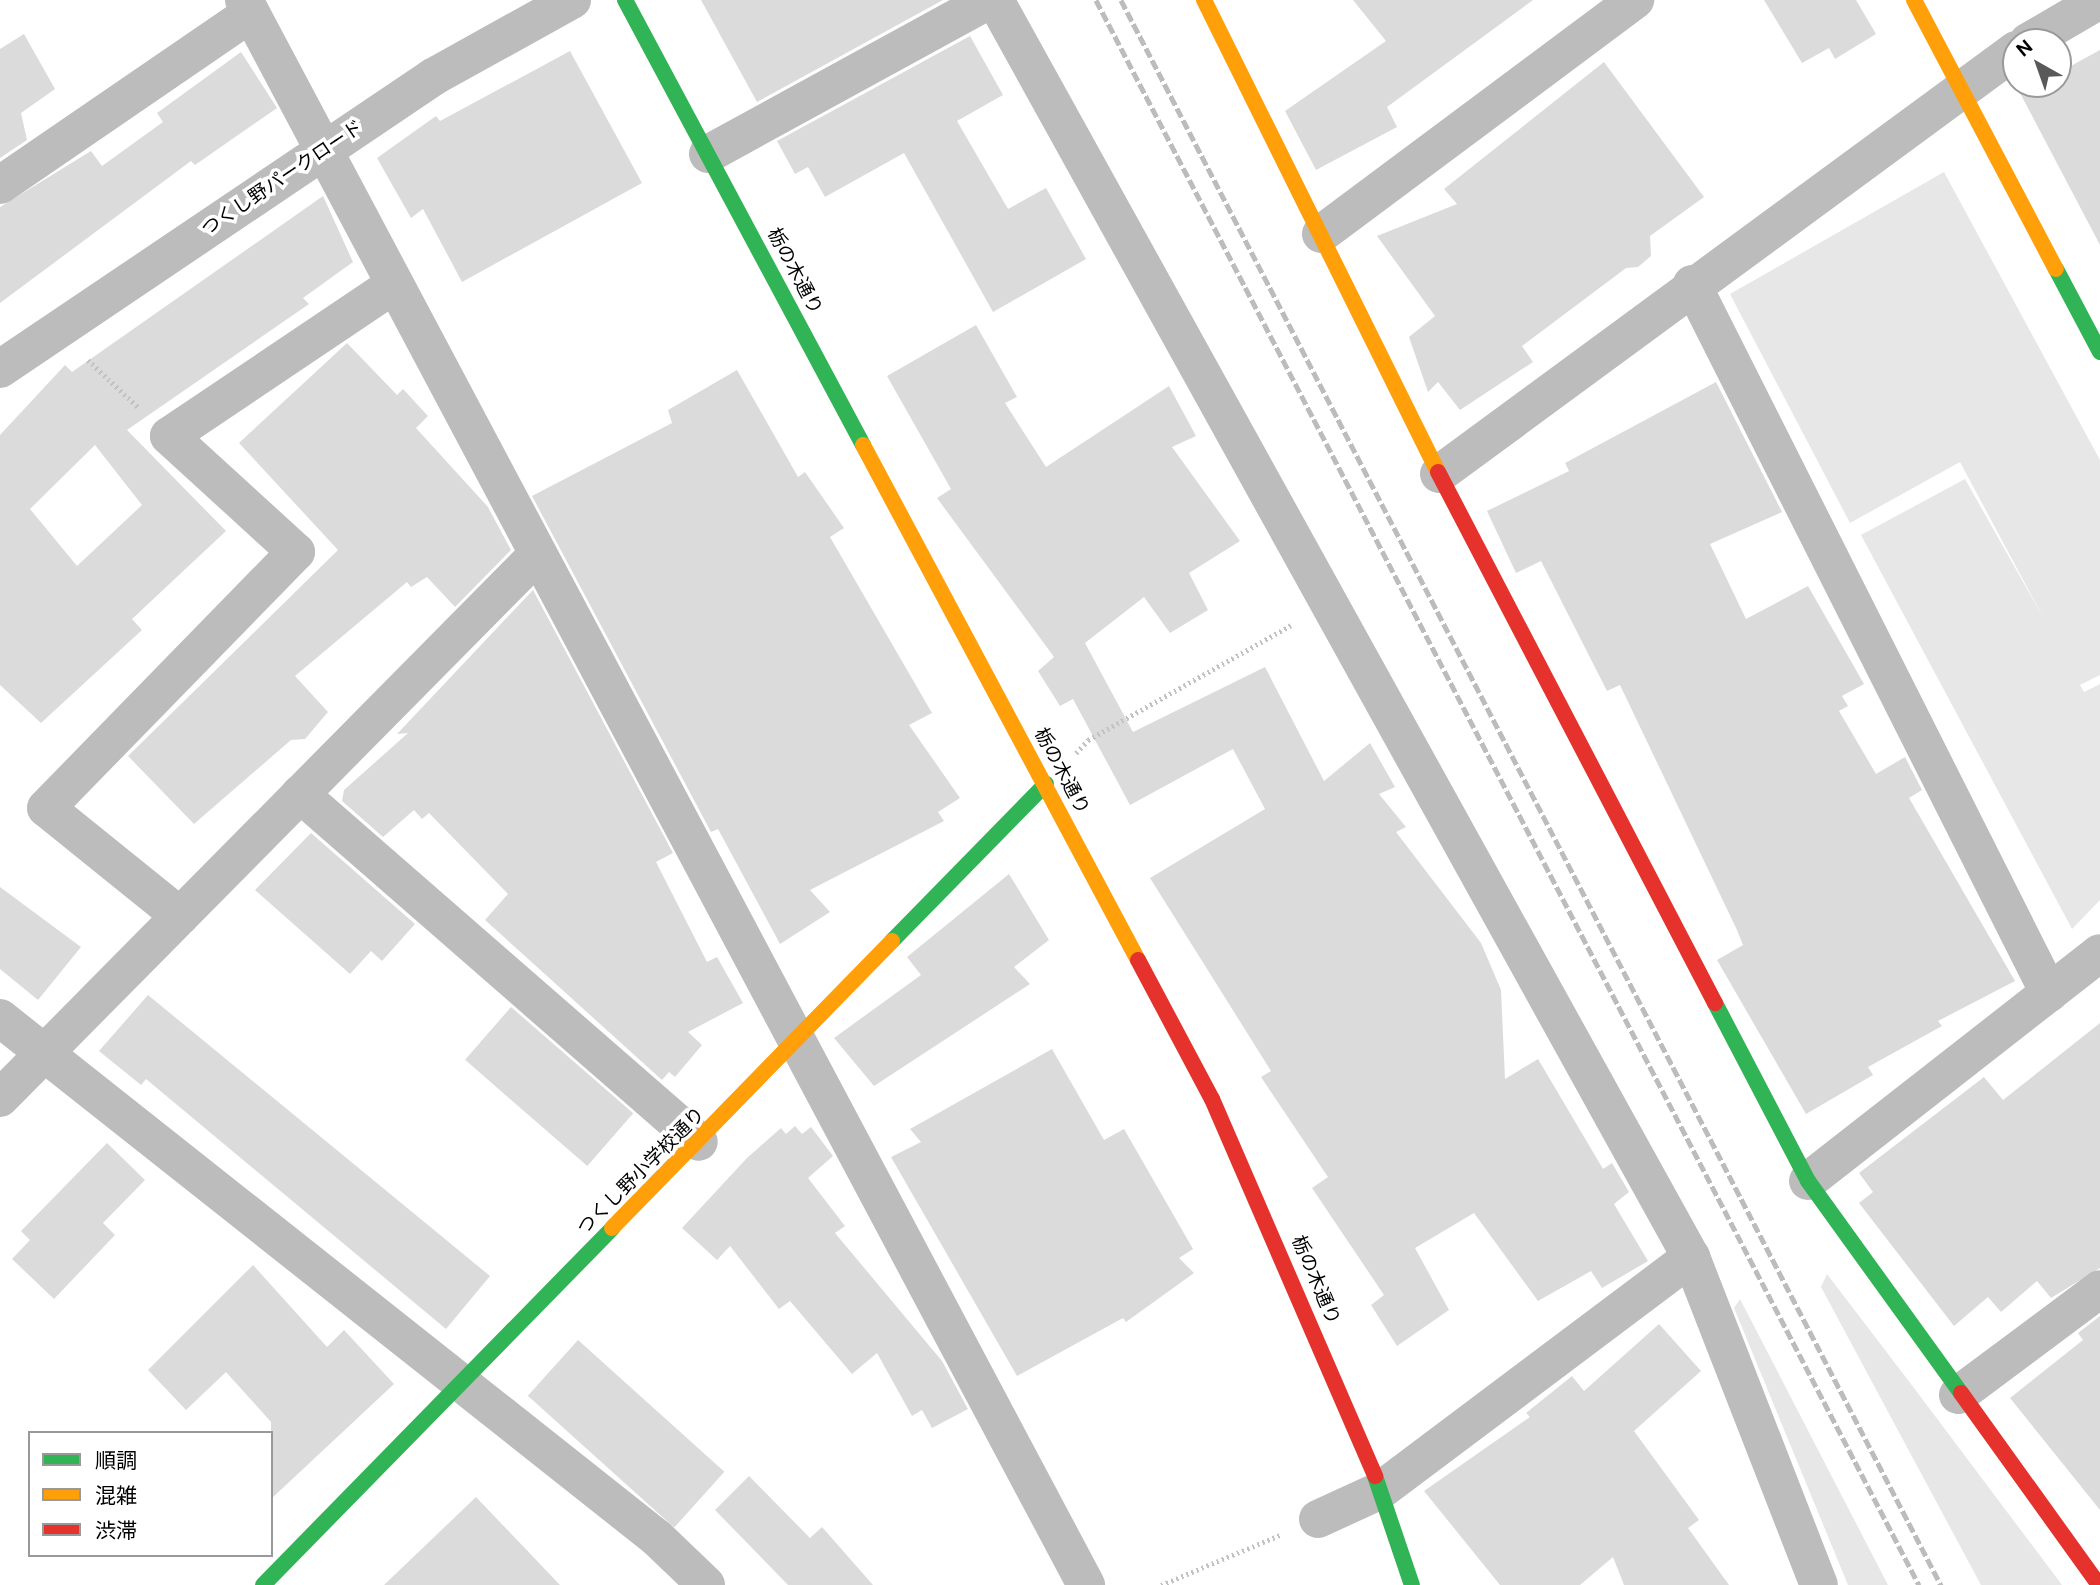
<!DOCTYPE html>
<html>
<head>
<meta charset="utf-8">
<style>
	body { margin:0 }
	#map { position:relative; width:2100px; height:1585px; overflow:hidden; background:#fff; font-family:"DM Sans","Noto Sans JP",sans-serif }
	div>[style] { position:absolute }
	.green>* { inset:0; background:#e7e7e7 }
	.building>* { inset:0; background:#dbdbdb; transform-origin:0 0 }
	.path>* { height:4.5px; margin-top:-2.25px; transform-origin:0; background:repeating-linear-gradient(90deg,#c2c2c2 0 2px,transparent 0 5.5px) }
	.street>* { height:38px; margin:-19px; padding:0 19px; transform-origin:19px; border-radius:19px; background:#bcbcbc }
	.fast>* { height:16px; margin:-8px; padding:0 8px; transform-origin:8px; border-radius:8px; background:#30b455 }
	.slow>* { height:16px; margin:-8px; padding:0 8px; transform-origin:8px; border-radius:8px; background:#ff9f0a }
	.jam>* { height:16px; margin:-8px; padding:0 8px; transform-origin:8px; border-radius:8px; background:#e5322d }
	.rail>* { height:5px; margin-top:-2.5px; transform-origin:0; background:repeating-linear-gradient(90deg,#bcbcbc 0 10px,transparent 0 13.5px) }
	span { translate:-50% -50%; white-space:nowrap; text-align:center; line-height:1.15; -webkit-text-stroke:7px #fff; paint-order:stroke }
	.street-label { font-size:19px; color:#000 }
	.legend { position:absolute; left:28px; top:1431px; width:245px; height:126px; box-sizing:border-box; background:#fff; border:2px solid #999; margin:0; padding:9px 12px; list-style:none; font-size:21px; color:#000 }
	.legend li { display:flex; align-items:center; gap:14px; height:35px }
	.legend b { width:35px; border:2px solid #999 }
	.north { position:absolute; left:2002px; top:28px; width:70px; height:70px; box-sizing:border-box; background:#fff; border:2px solid #999; border-radius:50%; rotate:320deg; font-size:19px; font-weight:700; line-height:28px; text-align:center; color:#000 }
	.north::after { content:''; display:block; margin:auto; width:24px; height:32px; background:#595959; clip-path:polygon(50% 0,100% 100%,50% 72%,0 100%) }
</style>
</head>
<body>
<div id="map">
	<div class="green">
		<div style="clip-path:polygon(1944px 172px,2100px 460px,2100px 675px,2080px 685px,2084px 692px,2100px 684px,2100px 900px,2072px 929px,1861px 535px,1965px 479px,2044px 619px,1960px 462px,1850px 523px,1730px 294px)"></div>
		<div style="clip-path:polygon(1827px 1274px,1914px 1388px,2062px 1585px,1981px 1585px,1821px 1287px)"></div>
		<div style="clip-path:polygon(1740px 1299px,1816px 1446px,1888px 1585px,1848px 1585px,1734px 1308px)"></div>
	</div>
	<div class="building">
		<div style="clip-path:polygon(701px 0,943px 0,757px 102px)"></div>
		<div style="clip-path:polygon(1353px 0,1533px 0,1387px 107px,1397px 127px,1316px 170px,1285px 111px,1386px 41px)"></div>
		<div style="clip-path:polygon(1764px 0,1856px 0,1876px 34px,1835px 59px,1829px 48px,1802px 63px)"></div>
		<div style="clip-path:polygon(24px 34px,55px 89px,21px 113px,27px 140px,0 158px,0 49px)"></div>
		<div style="clip-path:polygon(970px 36px,1003px 95px,957px 121px,1008px 209px,1046px 188px,1086px 259px,993px 312px,904px 153px,825px 197px,808px 167px,795px 174px,777px 141px)"></div>
		<div style="clip-path:polygon(2100px 50px,2100px 245px,2020px 93px,2058px 84px,2058px 73px)"></div>
		<div style="clip-path:polygon(570px 51px,642px 183px,462px 282px,423px 209px,411px 218px,377px 158px,436px 116px,440px 121px)"></div>
		<div style="clip-path:polygon(241px 52px,277px 108px,195px 165px,191px 161px,0 303px,0 207px,91px 151px,102px 166px,163px 122px,157px 113px)"></div>
		<div style="clip-path:polygon(1604px 62px,1704px 197px,1650px 236px,1651px 256px,1638px 267px,1626px 268px,1522px 346px,1533px 362px,1460px 410px,1438px 382px,1428px 392px,1409px 337px,1435px 316px,1377px 236px,1457px 204px,1444px 189px)"></div>
		<div style="clip-path:polygon(evenodd,323px 196px,353px 262px,303px 298px,309px 304px,127px 430px,226px 531px,132px 619px,142px 630px,41px 723px,0 685px,0 435px,65px 365px,72px 372px,323px 196px,95px 445px,142px 505px,77px 566px,30px 509px,95px 445px)"></div>
		<div style="clip-path:polygon(976px 325px,1017px 397px,1005px 403px,1046px 467px,1169px 386px,1196px 436px,1172px 447px,1240px 541px,1189px 573px,1208px 610px,1170px 633px,1144px 597px,1085px 643px,1133px 732px,1265px 667px,1324px 781px,1370px 743px,1395px 787px,1379px 794px,1406px 827px,1396px 832px,1481px 943px,1501px 990px,1505px 1079px,1538px 1059px,1603px 1169px,1612px 1163px,1629px 1192px,1614px 1204px,1648px 1261px,1602px 1288px,1591px 1271px,1538px 1301px,1474px 1213px,1415px 1248px,1449px 1310px,1397px 1346px,1371px 1305px,1384px 1295px,1312px 1188px,1328px 1177px,1261px 1077px,1271px 1071px,1150px 878px,1265px 809px,1233px 749px,1130px 805px,1073px 699px,1060px 706px,1038px 671px,1054px 657px,937px 498px,951px 489px,887px 376px)"></div>
		<div style="clip-path:polygon(347px 343px,397px 395px,403px 389px,428px 416px,416px 428px,488px 507px,511px 550px,455px 607px,427px 577px,411px 587px,407px 582px,295px 676px,328px 712px,305px 739px,291px 740px,194px 824px,128px 756px,338px 550px,239px 443px)"></div>
		<div style="clip-path:polygon(737px 370px,798px 477px,805px 472px,844px 528px,830px 537px,932px 713px,909px 725px,960px 798px,938px 812px,944px 821px,810px 890px,830px 912px,780px 944px,718px 829px,711px 832px,532px 496px,672px 423px,668px 410px)"></div>
		<div style="clip-path:polygon(1716px 382px,1782px 512px,1710px 544px,1746px 619px,1808px 586px,1864px 684px,1842px 696px,1848px 706px,1839px 711px,1876px 774px,1905px 757px,1922px 790px,1909px 798px,2015px 981px,1938px 1021px,1942px 1026px,1868px 1067px,1873px 1075px,1806px 1114px,1717px 960px,1743px 945px,1737px 930px,1620px 685px,1607px 691px,1541px 561px,1516px 573px,1487px 511px,1569px 471px,1565px 463px)"></div>
		<div style="clip-path:polygon(533px 590px,673px 853px,656px 862px,707px 962px,717px 957px,743px 1003px,688px 1032px,702px 1045px,675px 1077px,669px 1072px,662px 1080px,485px 920px,508px 894px,429px 813px,422px 819px,414px 810px,383px 837px,342px 801px,344px 790px,408px 733px,397px 734px)"></div>
		<div style="clip-path:polygon(311px 833px,415px 924px,382px 961px,371px 951px,350px 974px,255px 890px)"></div>
		<div style="clip-path:polygon(1009px 874px,1049px 940px,1014px 967px,1030px 984px,874px 1086px,834px 1038px,921px 975px,907px 957px)"></div>
		<div style="clip-path:polygon(0 887px,81px 947px,38px 1000px,0 969px)"></div>
		<div style="clip-path:polygon(148px 995px,490px 1276px,446px 1329px,146px 1079px,141px 1085px,99px 1051px)"></div>
		<div style="left:511px;top:1007px;width:162px;height:70px;rotate:41deg"></div>
		<div style="clip-path:polygon(2100px 1023px,2100px 1268px,2051px 1298px,2037px 1281px,2001px 1312px,1988px 1297px,1954px 1326px,1859px 1203px,1873px 1192px,1859px 1173px,1984px 1077px,2003px 1100px)"></div>
		<div style="clip-path:polygon(1052px 1049px,1104px 1140px,1124px 1129px,1193px 1249px,1179px 1258px,1194px 1273px,1126px 1322px,1123px 1318px,1017px 1376px,891px 1157px,921px 1142px,910px 1129px)"></div>
		<div style="clip-path:polygon(795px 1126px,802px 1134px,811px 1127px,833px 1156px,808px 1178px,845px 1226px,835px 1233px,942px 1361px,968px 1409px,932px 1428px,922px 1410px,912px 1416px,877px 1353px,852px 1374px,790px 1301px,779px 1309px,730px 1246px,717px 1260px,682px 1228px,747px 1158px,781px 1128px,786px 1134px)"></div>
		<div style="clip-path:polygon(107px 1143px,145px 1180px,103px 1223px,115px 1235px,54px 1299px,12px 1259px,30px 1240px,21px 1231px)"></div>
		<div style="clip-path:polygon(253px 1265px,327px 1347px,344px 1330px,394px 1384px,271px 1499px,271px 1422px,226px 1372px,186px 1410px,148px 1370px)"></div>
		<div style="clip-path:polygon(2100px 1316px,2100px 1510px,2010px 1398px,2083px 1340px,2078px 1333px)"></div>
		<div style="clip-path:polygon(1659px 1324px,1701px 1371px,1634px 1431px,1699px 1520px,1688px 1528px,1729px 1585px,1624px 1585px,1613px 1557px,1580px 1585px,1500px 1585px,1424px 1491px,1530px 1417px,1526px 1413px,1572px 1376px,1584px 1391px)"></div>
		<div style="left:578px;top:1340px;width:197px;height:75px;rotate:42deg"></div>
		<div style="clip-path:polygon(749px 1476px,810px 1538px,822px 1527px,873px 1585px,788px 1585px,715px 1510px)"></div>
		<div style="clip-path:polygon(476px 1497px,560px 1585px,384px 1585px)"></div>
	</div>
	<div class="path">
		<div style="left:88px;top:360px;width:69px;rotate:43.2deg"></div>
		<div style="left:1076px;top:753px;width:18px;rotate:-47deg"></div>
		<div style="left:1088px;top:740px;width:236px;rotate:-29.5deg"></div>
		<div style="left:1161px;top:1585px;width:129px;rotate:-22.8deg"></div>
	</div>
	<div class="street">
		<div style="left:244px;top:0;width:1795px;rotate:62.02deg"></div>
		<div style="left:995px;top:0;width:1437px;rotate:61.03deg"></div>
		<div style="left:1691px;top:1257px;width:352px;rotate:68.7deg"></div>
		<div style="left:2028px;top:42px;width:83px;rotate:-30.3deg"></div>
		<div style="left:708px;top:154px;width:320px;rotate:-28.7deg"></div>
		<div style="left:0;top:185px;width:304px;rotate:-34.4deg"></div>
		<div style="left:1321px;top:234px;width:392px;rotate:-36.7deg"></div>
		<div style="left:1692px;top:284px;width:794px;rotate:63.27deg"></div>
		<div style="left:0;top:369px;width:522px;rotate:-33.99deg"></div>
		<div style="left:433px;top:77px;width:159px;rotate:-29deg"></div>
		<div style="left:1439px;top:474px;width:716px;rotate:-36.31deg"></div>
		<div style="left:300px;top:794px;width:529px;rotate:41.09deg"></div>
		<div style="left:180px;top:916px;width:172px;rotate:-141.1deg"></div>
		<div style="left:46px;top:808px;width:358px;rotate:-45.7deg"></div>
		<div style="left:296px;top:552px;width:172px;rotate:-137.6deg"></div>
		<div style="left:169px;top:436px;width:272px;rotate:-33.9deg"></div>
		<div style="left:0;top:1018px;width:838px;rotate:38.36deg"></div>
		<div style="left:657px;top:1538px;width:68px;rotate:43.8deg"></div>
		<div style="left:0;top:1098px;width:765px;rotate:-45.32deg"></div>
		<div style="left:1808px;top:1181px;width:370px;rotate:-38deg"></div>
		<div style="left:1958px;top:1395px;width:177px;rotate:-36.7deg"></div>
		<div style="left:1318px;top:1519px;width:69px;rotate:-24.7deg"></div>
		<div style="left:1381px;top:1490px;width:388px;rotate:-36.9deg"></div>
	</div>
	<div class="fast">
		<div style="left:625px;top:0;width:505px;rotate:61.86deg"></div>
		<div style="left:2056px;top:269px;width:94px;rotate:62.1deg"></div>
		<div style="left:892px;top:941px;width:220px;rotate:-45.6deg"></div>
		<div style="left:1715px;top:1003px;width:201px;rotate:62.4deg"></div>
		<div style="left:1808px;top:1181px;width:261px;rotate:54.2deg"></div>
		<div style="left:1375px;top:1476px;width:115px;rotate:71.3deg"></div>
		<div style="left:263px;top:1585px;width:499px;rotate:-45.6deg"></div>
	</div>
	<div class="slow">
		<div style="left:1204px;top:0;width:527px;rotate:63.63deg"></div>
		<div style="left:1914px;top:0;width:304px;rotate:62.2deg"></div>
		<div style="left:863px;top:445px;width:584px;rotate:61.9deg"></div>
		<div style="left:612px;top:1228px;width:401px;rotate:-45.7deg"></div>
	</div>
	<div class="jam">
		<div style="left:1438px;top:472px;width:599px;rotate:62.45deg"></div>
		<div style="left:1138px;top:960px;width:157px;rotate:62deg"></div>
		<div style="left:1212px;top:1099px;width:411px;rotate:66.6deg"></div>
		<div style="left:1961px;top:1393px;width:236px;rotate:54.3deg"></div>
	</div>
	<div class="rail">
		<div style="left:1096px;top:0;width:1786px;rotate:62.56deg"></div>
		<div style="left:1121px;top:0;width:1785px;rotate:62.65deg"></div>
	</div>
	<div class="street-label">
		<span style="left:282px;top:178px;rotate:-34deg">つくし野パークロード</span>
		<span style="left:795px;top:271px;rotate:62deg">栃の木通り</span>
		<span style="left:1062px;top:771px;rotate:62deg">栃の木通り</span>
		<span style="left:641px;top:1171px;rotate:-45deg">つくし野小学校通り</span>
		<span style="left:1316px;top:1280px;rotate:67deg">栃の木通り</span>
	</div>
	<ul class="legend">
	<li><b style="height:9px;background:#30b455"></b>順調</li>
	<li><b style="height:9px;background:#ff9f0a"></b>混雑</li>
	<li><b style="height:9px;background:#e5322d"></b>渋滞</li>
	</ul>
	<div class="north">N</div>
</div>
</body>
</html>
